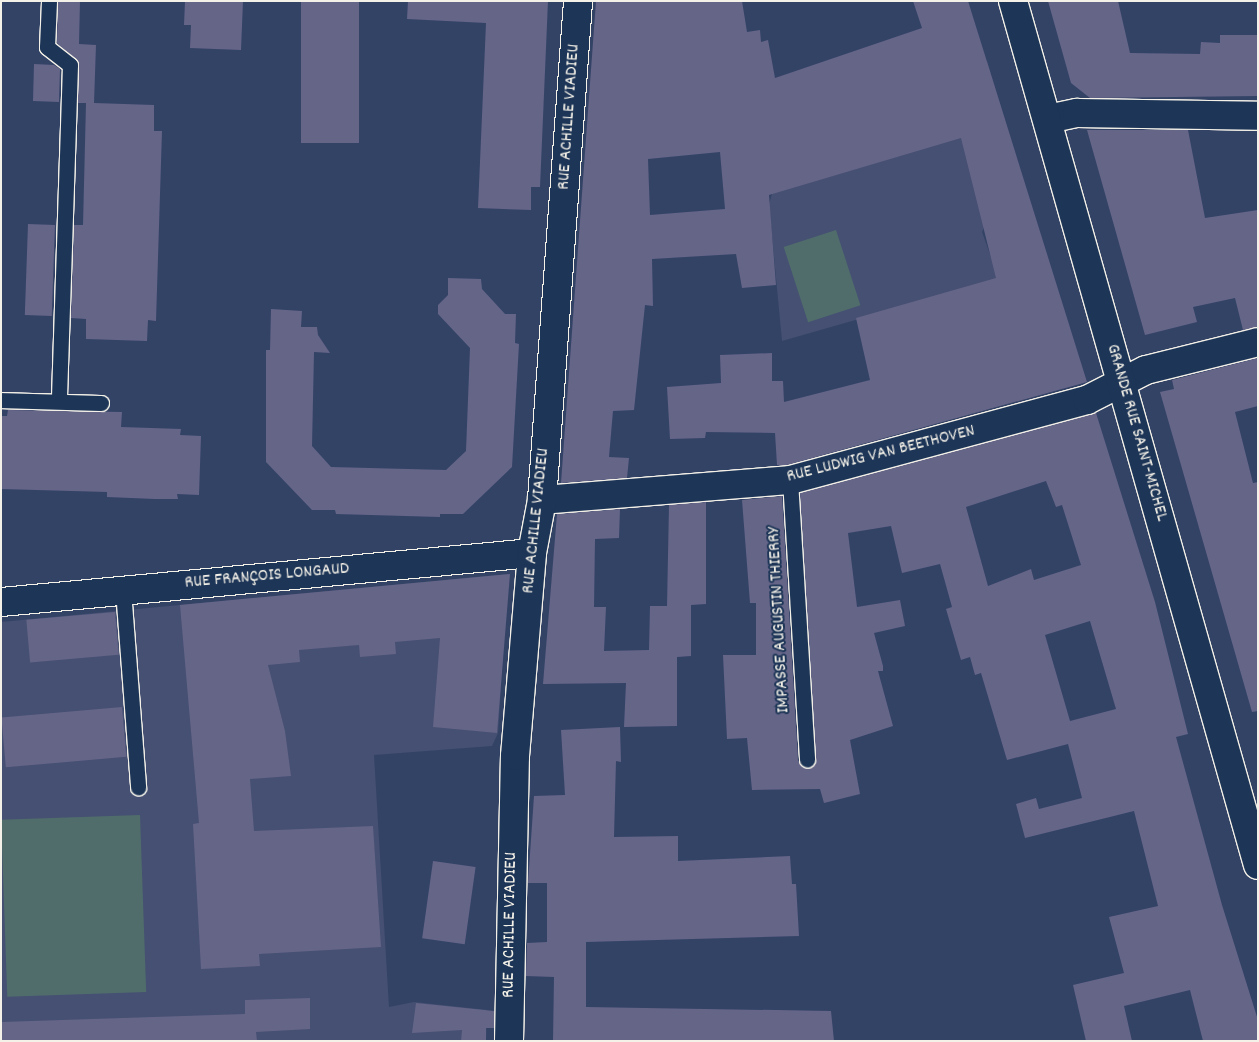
<!DOCTYPE html>
<html>
<head>
<meta charset="utf-8">
<style>
	body { margin:0 }
	#map { position:relative; width:1259px; height:1042px; overflow:hidden; background:#334366; font-family:Dekko,sans-serif }
	div>[style] { position:absolute }
	.built>* { inset:0; background:#465072 }
	.green>* { inset:0; background:#506d6c; transform-origin:0 0 }
	.building>* { inset:0; background:#656588; transform-origin:0 0 }
	.roads { filter:drop-shadow(1px 0 #f4f1e8) drop-shadow(-1px 0 #f4f1e8) drop-shadow(0 1px #f4f1e8) drop-shadow(0 -1px #f4f1e8) }
	.service>* { height:15px; margin:-7.5px; padding:0 7.5px; transform-origin:7.5px; border-radius:7.5px; background:#1d3557 }
	.minor>* { height:28px; margin:-14px; padding:0 14px; transform-origin:14px; border-radius:14px; background:#1d3557 }
	.tertiary>* { height:28px; margin:-14px; padding:0 14px; transform-origin:14px; border-radius:14px; background:#1d3557 }
	.secondary>* { height:28px; margin:-14px; padding:0 14px; transform-origin:14px; border-radius:14px; background:#1d3557 }
	span { translate:-50% -50%; white-space:nowrap; text-align:center; line-height:1.15; -webkit-text-stroke:4px #1d3557; paint-order:stroke }
	.street-label { font-size:18px; color:#f4f1e8 }
	.frame { position:absolute; inset:0; border:2px solid #f4f1e8; pointer-events:none }
</style>
</head>
<body>
<div id="map">
	<div class="built">
		<div style="clip-path:polygon(987px 61px,1015px 153px,982px 232px,999px 279px,782px 341px,769px 204px,772px 194px,954px 71px)"></div>
		<div style="clip-path:polygon(508px 574px,498px 733px,492px 746px,374px 755px,389px 1007px,414px 1002px,487px 1010px,486px 1041px,1px 1041px,1px 622px)"></div>
	</div>
	<div class="green">
		<div style="left:836px;top:230px;width:79px;height:55px;rotate:72deg"></div>
		<div style="left:140px;top:815px;width:177px;height:139px;rotate:88deg"></div>
	</div>
	<div class="building">
		<div style="clip-path:polygon(58px 1px,80px 1px,79px 44px,96px 45px,94px 103px,154px 105px,154px 131px,162px 131px,156px 321px,148px 320px,147px 341px,86px 339px,86px 319px,71px 318px,74px 225px,83px 225px,86px 103px,78px 103px,78px 61px,57px 43px)"></div>
		<div style="clip-path:polygon(185px 1px,243px 1px,241px 50px,190px 48px,191px 25px,184px 25px)"></div>
		<div style="left:301px;top:1px;width:58px;height:142px"></div>
		<div style="clip-path:polygon(408px 1px,548px 1px,540px 187px,531px 187px,531px 210px,478px 208px,486px 23px,407px 19px)"></div>
		<div style="clip-path:polygon(evenodd,596px 1px,742px 1px,747px 32px,760px 30px,761px 42px,768px 40px,775px 78px,922px 28px,913px 1px,968px 1px,1087px 382px,787px 465px,777px 465px,775px 433px,706px 432px,705px 438px,670px 439px,667px 387px,721px 383px,720px 355px,772px 353px,772px 381px,783px 381px,784px 402px,870px 380px,856px 318px,996px 278px,961px 138px,769px 195px,776px 285px,742px 288px,736px 254px,652px 259px,653px 306px,645px 305px,634px 410px,613px 411px,609px 457px,629px 458px,627px 478px,561px 483px,596px 1px,720px 152px,725px 209px,650px 215px,648px 159px,720px 152px)"></div>
		<div style="clip-path:polygon(1048px 1px,1118px 1px,1130px 53px,1200px 54px,1201px 42px,1220px 43px,1220px 35px,1258px 35px,1258px 96px,1090px 98px,1071px 83px)"></div>
		<div style="clip-path:polygon(34px 64px,54px 65px,60px 69px,59px 102px,33px 101px)"></div>
		<div style="clip-path:polygon(1087px 130px,1188px 130px,1205px 218px,1258px 210px,1258px 327px,1243px 330px,1235px 298px,1193px 307px,1197px 322px,1145px 335px)"></div>
		<div style="left:28px;top:224px;width:27px;height:91px;rotate:2deg"></div>
		<div style="clip-path:polygon(448px 278px,481px 279px,482px 289px,505px 314px,516px 314px,515px 343px,519px 344px,512px 467px,463px 514px,440px 514px,440px 517px,336px 514px,335px 510px,312px 510px,266px 462px,266px 350px,270px 350px,271px 309px,302px 311px,301px 327px,317px 327px,318px 335px,330px 353px,314px 352px,312px 446px,331px 467px,446px 470px,466px 451px,470px 348px,438px 314px,438px 305px,448px 295px)"></div>
		<div style="clip-path:polygon(1258px 358px,1258px 406px,1235px 412px,1253px 483px,1258px 482px,1258px 711px,1252px 712px,1160px 392px,1174px 389px,1172px 380px)"></div>
		<div style="clip-path:polygon(8px 410px,122px 412px,121px 427px,181px 429px,180px 435px,201px 436px,199px 495px,177px 494px,178px 499px,155px 499px,107px 497px,107px 492px,1px 489px,1px 416px,7px 416px)"></div>
		<div style="clip-path:polygon(evenodd,1096px 413px,1155px 602px,1188px 734px,1176px 737px,1222px 905px,1258px 1020px,1258px 1041px,1203px 1041px,1190px 990px,1124px 1006px,1132px 1041px,1086px 1041px,1073px 985px,1124px 973px,1109px 917px,1158px 906px,1134px 811px,1025px 838px,1016px 804px,1036px 798px,1039px 809px,1082px 798px,1068px 744px,1007px 760px,981px 673px,975px 675px,970px 657px,961px 660px,946px 609px,952px 607px,940px 564px,902px 573px,891px 526px,848px 533px,857px 607px,900px 600px,905px 626px,874px 633px,883px 666px,883px 671px,878px 671px,893px 726px,850px 740px,860px 794px,824px 803px,820px 789px,752px 790px,747px 738px,727px 739px,723px 655px,756px 655px,756px 603px,750px 603px,742px 500px,782px 496px,798px 760px,802px 767px,808px 768px,816px 758px,800px 493px,1096px 413px,1046px 481px,1056px 507px,1062px 505px,1081px 565px,1034px 580px,1031px 569px,988px 586px,966px 507px,1046px 481px,1096px 413px,1090px 621px,1116px 709px,1070px 721px,1045px 635px,1090px 621px)"></div>
		<div style="clip-path:polygon(706px 502px,706px 604px,691px 605px,691px 656px,677px 657px,677px 726px,624px 727px,626px 683px,543px 684px,557px 514px,620px 509px,619px 538px,595px 539px,594px 607px,606px 607px,604px 651px,649px 650px,650px 606px,667px 606px,669px 505px)"></div>
		<div style="clip-path:polygon(510px 574px,497px 733px,433px 727px,440px 638px,395px 642px,396px 654px,360px 657px,359px 645px,299px 650px,300px 662px,268px 665px,285px 731px,291px 776px,250px 779px,254px 831px,373px 826px,381px 947px,259px 954px,260px 966px,201px 969px,193px 824px,199px 823px,180px 605px)"></div>
		<div style="left:115px;top:612px;width:43px;height:89px;rotate:85deg"></div>
		<div style="left:122px;top:707px;width:50px;height:121px;rotate:85deg"></div>
		<div style="clip-path:polygon(620px 727px,621px 762px,616px 761px,614px 837px,678px 836px,678px 861px,790px 856px,792px 884px,796px 884px,799px 936px,586px 942px,586px 1007px,831px 1011px,834px 1041px,553px 1041px,554px 977px,526px 976px,527px 943px,547px 942px,547px 883px,528px 883px,534px 796px,565px 795px,561px 730px)"></div>
		<div style="left:433px;top:861px;width:43px;height:78px;rotate:8deg"></div>
		<div style="clip-path:polygon(310px 998px,310px 1029px,256px 1032px,257px 1041px,1px 1041px,1px 1022px,245px 1014px,245px 1000px)"></div>
		<div style="clip-path:polygon(416px 1003px,494px 1011px,494px 1028px,486px 1028px,486px 1041px,461px 1041px,462px 1030px,412px 1033px)"></div>
	</div>
	<div class="roads">
		<div class="service">
			<div style="left:49px;top:1px;width:46px;rotate:92.5deg"></div>
			<div style="left:47px;top:47px;width:29px;rotate:38deg"></div>
			<div style="left:70px;top:65px;width:336px;rotate:91.9deg"></div>
			<div style="left:1px;top:400px;width:100px;rotate:1.7deg"></div>
			<div style="left:790px;top:480px;width:280px;rotate:86.5deg"></div>
			<div style="left:123px;top:590px;width:198px;rotate:85.6deg"></div>
		</div>
		<div class="minor">
			<div style="left:1048px;top:119px;width:30px;rotate:-12deg"></div>
			<div style="left:1077px;top:113px;width:181px;rotate:0.9deg"></div>
			<div style="left:542px;top:500px;width:249px;rotate:-4.6deg"></div>
			<div style="left:790px;top:480px;width:308px;rotate:-15.1deg"></div>
			<div style="left:1087px;top:400px;width:66px;rotate:-27deg"></div>
			<div style="left:1146px;top:370px;width:115px;rotate:-14deg"></div>
			<div style="left:1px;top:602px;width:533px;rotate:-5.27deg"></div>
		</div>
		<div class="tertiary">
			<div style="left:509px;top:1041px;width:285px;rotate:-88.8deg"></div>
			<div style="left:515px;top:756px;width:204px;rotate:-85.2deg"></div>
			<div style="left:532px;top:553px;width:54px;rotate:-79.3deg"></div>
			<div style="left:542px;top:500px;width:500px;rotate:-85.87deg"></div>
		</div>
		<div class="secondary">
			<div style="left:1013px;top:1px;width:898px;rotate:74.17deg"></div>
		</div>
	</div>
	<div class="street-label">
		<span style="left:570px;top:117px;rotate:-86deg">RUE ACHILLE VIADIEU</span>
		<span style="left:1136px;top:433px;rotate:74deg">GRANDE RUE SAINT-MICHEL</span>
		<span style="left:881px;top:455px;rotate:-14deg">RUE LUDWIG VAN BEETHOVEN</span>
		<span style="left:537px;top:521px;rotate:-84deg">RUE ACHILLE VIADIEU</span>
		<span style="left:267px;top:577px;rotate:-5deg">RUE FRANÇOIS LONGAUD</span>
		<span style="left:780px;top:620px;rotate:-93deg">IMPASSE AUGUSTIN THIERRY</span>
		<span style="left:511px;top:925px;rotate:-89deg">RUE ACHILLE VIADIEU</span>
	</div>
	<div class="frame"></div>
</div>
</body>
</html>
